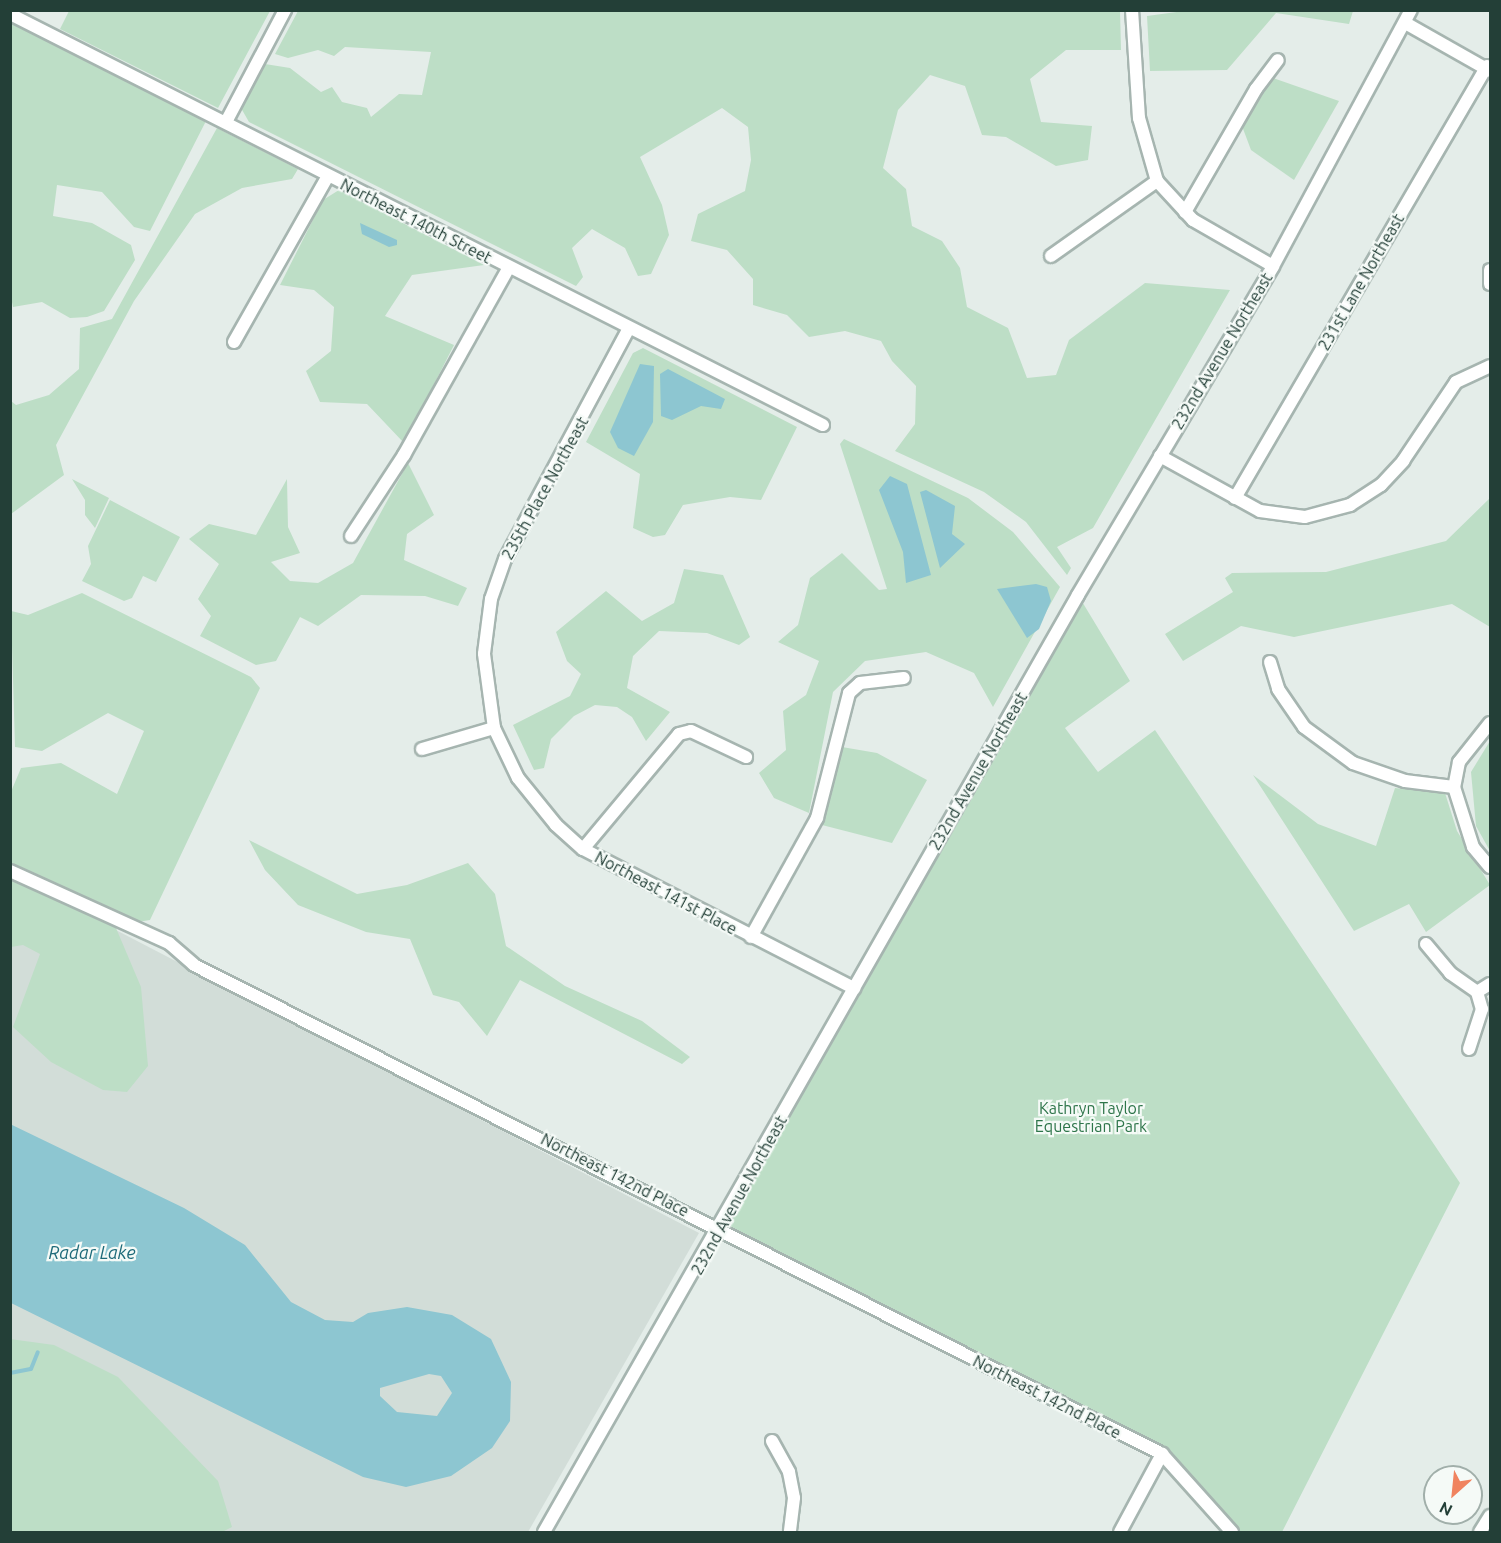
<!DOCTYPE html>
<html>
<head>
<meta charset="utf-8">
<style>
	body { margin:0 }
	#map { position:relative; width:1501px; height:1543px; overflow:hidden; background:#e4ede9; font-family:Ubuntu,sans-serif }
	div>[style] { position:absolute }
	.built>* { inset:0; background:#d2ddd8 }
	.green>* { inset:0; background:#bddec6 }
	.water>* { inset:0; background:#8dc6d1 }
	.stream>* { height:4px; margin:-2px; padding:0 2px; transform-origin:2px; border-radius:2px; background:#8dc6d1 }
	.roads { filter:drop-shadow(2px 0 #a6b5b0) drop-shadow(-2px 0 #a6b5b0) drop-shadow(0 2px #a6b5b0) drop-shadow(0 -2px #a6b5b0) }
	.minor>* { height:12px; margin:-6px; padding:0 6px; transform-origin:6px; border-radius:6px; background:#fff }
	span { translate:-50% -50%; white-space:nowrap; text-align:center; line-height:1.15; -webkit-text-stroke:4.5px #f5faf7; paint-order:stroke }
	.street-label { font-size:16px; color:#233f37 }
	.park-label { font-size:16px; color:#2e754a }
	.water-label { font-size:18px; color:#1e6b7a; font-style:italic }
	.frame { position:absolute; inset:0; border:12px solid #233f37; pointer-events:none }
	.north { position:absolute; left:1423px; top:1465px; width:60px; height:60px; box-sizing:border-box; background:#f5faf7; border:2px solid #a1afaa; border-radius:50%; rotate:207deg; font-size:16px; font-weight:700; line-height:24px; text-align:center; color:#233f37 }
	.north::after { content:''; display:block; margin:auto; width:21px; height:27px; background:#f0835f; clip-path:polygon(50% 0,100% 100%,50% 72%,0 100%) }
</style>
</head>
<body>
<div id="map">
	<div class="built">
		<div style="clip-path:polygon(10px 875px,699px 1233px,528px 1532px,11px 1532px)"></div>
	</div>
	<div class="green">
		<div style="clip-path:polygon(69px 11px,69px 10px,270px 11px,218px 108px,60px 29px)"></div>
		<div style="clip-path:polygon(298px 11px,1120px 11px,1121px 50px,1066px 50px,1030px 79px,1041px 122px,1092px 126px,1088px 160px,1056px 166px,1006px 137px,982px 135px,965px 86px,930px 75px,898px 110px,883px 168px,906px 189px,912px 226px,942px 241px,960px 268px,967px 307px,1008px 328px,1027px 378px,1056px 375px,1069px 340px,1145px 283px,1230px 290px,1093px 528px,1057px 547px,1071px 568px,1067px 575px,1026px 522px,984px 492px,895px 451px,915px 424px,916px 386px,892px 361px,881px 341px,845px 331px,809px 337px,787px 315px,753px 305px,753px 279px,727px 250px,691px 241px,698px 214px,745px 191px,751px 160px,748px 127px,722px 108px,640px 157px,662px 205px,669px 235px,651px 274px,638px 276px,625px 248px,592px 229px,572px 248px,583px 277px,576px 286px,249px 122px,241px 108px,265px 64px,290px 68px,321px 92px,332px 87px,342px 102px,367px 108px,371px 117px,399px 94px,422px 95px,431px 52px,345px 47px,334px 56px,318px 50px,288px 58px,275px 54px)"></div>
		<div style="clip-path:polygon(1184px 11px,1352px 10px,1353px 11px,1349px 24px,1276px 13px,1227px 70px,1150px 71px,1147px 16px)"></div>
		<div style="clip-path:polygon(11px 23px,206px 121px,150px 231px,134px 227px,102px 192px,57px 185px,53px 216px,92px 223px,131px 245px,135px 260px,104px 311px,87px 317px,70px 318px,42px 302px,13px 307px,11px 297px)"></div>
		<div style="clip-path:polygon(1273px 78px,1339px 101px,1294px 180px,1251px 150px,1242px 126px)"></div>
		<div style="clip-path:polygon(217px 128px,298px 169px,292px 179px,242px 188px,195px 214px,134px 301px,56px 445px,64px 475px,11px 514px,11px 401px,16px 405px,49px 395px,79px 369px,80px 328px,112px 319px)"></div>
		<div style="clip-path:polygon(339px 190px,484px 265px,412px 275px,385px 316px,454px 345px,404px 443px,367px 404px,320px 402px,306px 371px,331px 351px,334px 307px,314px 290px,280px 285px,323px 200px)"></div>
		<div style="clip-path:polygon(643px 348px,797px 427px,761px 500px,730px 497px,683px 505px,665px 535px,653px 537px,633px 528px,640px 474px,586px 442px,633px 353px)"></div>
		<div style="clip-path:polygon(844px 439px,968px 498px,1013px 532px,1060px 587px,993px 707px,974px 673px,926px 652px,865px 661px,833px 692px,809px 813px,774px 798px,759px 773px,786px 750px,783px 711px,806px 695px,819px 661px,778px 642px,798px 625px,810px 578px,842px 553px,879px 590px,887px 589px,840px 444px)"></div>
		<div style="clip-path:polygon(408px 463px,434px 515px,407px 534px,404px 560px,467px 588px,458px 606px,425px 596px,361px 595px,318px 626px,300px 617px,276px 661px,256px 665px,200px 636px,211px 616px,198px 599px,219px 564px,189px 539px,209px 524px,256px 535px,287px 479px,288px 527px,300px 553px,271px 562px,290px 581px,318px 583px,353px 563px)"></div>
		<div style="clip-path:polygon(72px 479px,109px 498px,95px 528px,85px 515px,85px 500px)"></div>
		<div style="clip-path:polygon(1490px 498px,1490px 627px,1452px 604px,1294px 637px,1241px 626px,1183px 661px,1165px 634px,1233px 592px,1225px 578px,1232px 573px,1326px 572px,1446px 541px)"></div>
		<div style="clip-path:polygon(110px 500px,180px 537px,156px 582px,143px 576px,132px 598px,124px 601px,82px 581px,91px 564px,88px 546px)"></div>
		<div style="clip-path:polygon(684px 569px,723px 575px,750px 637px,739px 645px,707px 633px,659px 631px,633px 656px,627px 688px,670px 712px,646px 741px,632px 717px,617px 707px,595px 705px,574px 716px,551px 739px,544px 768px,534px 770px,513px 725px,570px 696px,581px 674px,567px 661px,556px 632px,606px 591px,642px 621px,674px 603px)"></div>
		<div style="clip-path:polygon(82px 593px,251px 677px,260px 688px,150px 920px,131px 923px,11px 866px,10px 794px,21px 768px,61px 763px,117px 794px,144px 731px,108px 713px,42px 751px,15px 747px,11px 611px,28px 615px)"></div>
		<div style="clip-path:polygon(1078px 595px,1130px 681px,1065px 728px,1098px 772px,1155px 730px,1460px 1183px,1282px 1532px,1232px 1532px,1161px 1454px,719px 1233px)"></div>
		<div style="clip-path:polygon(1490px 741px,1490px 851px,1476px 826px,1471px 772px)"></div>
		<div style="clip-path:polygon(842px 747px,877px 753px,927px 780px,892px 843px,822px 825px)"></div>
		<div style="clip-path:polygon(1253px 775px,1318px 824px,1376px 846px,1395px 788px,1445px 793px,1457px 831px,1490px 885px,1426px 932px,1409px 904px,1354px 931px)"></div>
		<div style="clip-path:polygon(249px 840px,357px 894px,407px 885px,468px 863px,495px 894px,506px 946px,565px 986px,642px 1021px,690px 1057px,682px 1064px,520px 980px,487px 1036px,459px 1002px,433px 995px,410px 939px,366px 932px,298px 905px,265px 870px)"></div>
		<div style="clip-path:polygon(10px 874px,116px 928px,141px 987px,148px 1066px,127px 1092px,103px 1090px,51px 1062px,13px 1027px,40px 954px,23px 945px,11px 947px)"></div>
		<div style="clip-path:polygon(10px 1339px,54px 1345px,118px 1377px,218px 1481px,232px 1527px,222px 1532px,11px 1532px)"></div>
	</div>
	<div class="water">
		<div style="clip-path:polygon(360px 223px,397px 240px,397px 245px,389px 247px,362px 234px)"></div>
		<div style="clip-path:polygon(640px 364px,654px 366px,653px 422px,634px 456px,618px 448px,610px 432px)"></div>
		<div style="clip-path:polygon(668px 369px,725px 399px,721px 409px,701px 406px,672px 420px,661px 416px,660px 374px)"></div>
		<div style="clip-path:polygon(890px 476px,907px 484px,931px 575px,906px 583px,903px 552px,879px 490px)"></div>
		<div style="clip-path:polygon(926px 490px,955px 506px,952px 534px,965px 544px,940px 568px,920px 492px)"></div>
		<div style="clip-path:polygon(1036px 584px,1047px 587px,1051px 601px,1039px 629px,1027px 638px,997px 589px)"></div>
		<div style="clip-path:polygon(evenodd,10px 1124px,184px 1208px,245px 1245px,291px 1302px,325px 1320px,353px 1322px,368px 1313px,407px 1307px,452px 1315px,491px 1339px,511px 1382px,510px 1421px,492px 1448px,451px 1476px,406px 1487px,363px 1477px,11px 1303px,10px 1124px,429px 1374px,441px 1376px,452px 1393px,437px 1416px,397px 1412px,380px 1396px,380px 1388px,429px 1374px)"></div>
	</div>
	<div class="stream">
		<div style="left:10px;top:1373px;width:21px;rotate:-11deg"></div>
		<div style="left:31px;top:1369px;width:18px;rotate:-68deg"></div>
	</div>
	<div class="roads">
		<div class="minor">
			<div style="left:1132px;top:10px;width:108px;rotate:86.3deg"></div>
			<div style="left:1139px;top:118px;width:66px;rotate:74.1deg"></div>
			<div style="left:1157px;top:181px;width:53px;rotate:47.3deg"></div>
			<div style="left:1193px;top:220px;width:92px;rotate:29.9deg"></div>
			<div style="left:10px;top:14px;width:911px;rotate:26.82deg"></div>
			<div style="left:1407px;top:24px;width:95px;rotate:29.5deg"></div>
			<div style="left:226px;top:122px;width:127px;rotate:-62.2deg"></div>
			<div style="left:1185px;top:212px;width:142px;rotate:-60deg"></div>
			<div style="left:1256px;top:89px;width:36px;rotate:-53deg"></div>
			<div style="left:1051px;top:256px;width:130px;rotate:-35.3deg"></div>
			<div style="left:1490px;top:270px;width:14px;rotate:90deg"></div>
			<div style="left:629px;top:328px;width:262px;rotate:118.2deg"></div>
			<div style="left:505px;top:559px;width:42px;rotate:109.3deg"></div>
			<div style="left:491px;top:599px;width:55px;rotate:97.3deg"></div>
			<div style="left:484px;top:654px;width:75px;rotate:82.3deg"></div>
			<div style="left:494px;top:728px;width:55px;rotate:64.4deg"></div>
			<div style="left:518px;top:778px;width:60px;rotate:51deg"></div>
			<div style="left:556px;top:825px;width:36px;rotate:42deg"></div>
			<div style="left:583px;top:849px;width:305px;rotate:27.2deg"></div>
			<div style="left:234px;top:342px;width:191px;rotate:-60.5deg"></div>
			<div style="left:1160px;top:456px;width:114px;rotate:28.8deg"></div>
			<div style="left:1260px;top:511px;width:45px;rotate:7.6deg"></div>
			<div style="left:1305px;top:517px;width:47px;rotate:-14.9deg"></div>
			<div style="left:1350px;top:505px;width:37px;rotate:-33deg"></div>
			<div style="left:1381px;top:485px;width:33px;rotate:-47deg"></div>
			<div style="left:1403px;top:461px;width:95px;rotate:-56.1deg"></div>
			<div style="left:1456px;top:382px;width:38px;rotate:-25deg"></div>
			<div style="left:1235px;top:498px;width:500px;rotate:-59.74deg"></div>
			<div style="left:351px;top:536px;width:97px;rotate:-56.8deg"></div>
			<div style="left:404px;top:455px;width:215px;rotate:-60.8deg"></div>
			<div style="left:1270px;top:662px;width:28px;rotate:73deg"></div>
			<div style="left:1278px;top:689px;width:46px;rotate:55.6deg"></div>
			<div style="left:1304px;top:727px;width:61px;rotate:36.3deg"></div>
			<div style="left:1353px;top:763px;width:55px;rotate:19.1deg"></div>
			<div style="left:1405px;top:781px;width:49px;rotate:7deg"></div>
			<div style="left:1490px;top:723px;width:50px;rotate:128.5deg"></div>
			<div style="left:1459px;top:762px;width:25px;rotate:101deg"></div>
			<div style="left:1454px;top:787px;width:63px;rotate:72.4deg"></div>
			<div style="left:1473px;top:847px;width:26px;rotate:50deg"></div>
			<div style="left:422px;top:749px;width:75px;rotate:-16.3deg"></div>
			<div style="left:583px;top:849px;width:150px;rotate:-50.1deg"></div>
			<div style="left:679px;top:734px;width:12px;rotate:-14deg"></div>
			<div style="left:691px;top:731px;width:61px;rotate:25.3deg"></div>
			<div style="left:10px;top:871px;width:175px;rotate:24.4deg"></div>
			<div style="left:169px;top:943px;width:33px;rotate:41deg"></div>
			<div style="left:194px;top:965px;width:1085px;rotate:26.8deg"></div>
			<div style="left:1162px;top:1454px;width:105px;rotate:48.1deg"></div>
			<div style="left:751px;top:937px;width:136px;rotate:-61deg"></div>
			<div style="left:817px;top:818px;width:129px;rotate:-75.6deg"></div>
			<div style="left:849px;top:693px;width:15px;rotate:-42deg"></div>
			<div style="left:860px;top:683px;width:44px;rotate:-6.5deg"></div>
			<div style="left:1426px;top:944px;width:38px;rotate:50deg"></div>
			<div style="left:1450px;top:973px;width:33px;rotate:35deg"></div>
			<div style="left:1477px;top:992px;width:18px;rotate:74deg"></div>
			<div style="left:1482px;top:1009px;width:42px;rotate:108deg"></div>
			<div style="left:1477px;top:992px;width:15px;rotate:-32deg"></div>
			<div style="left:772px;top:1441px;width:35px;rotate:61deg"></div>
			<div style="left:789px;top:1472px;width:26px;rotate:79deg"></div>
			<div style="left:794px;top:1498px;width:34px;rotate:97deg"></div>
			<div style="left:544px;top:1532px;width:1078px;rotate:-60.32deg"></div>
			<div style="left:1078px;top:595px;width:382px;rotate:-59.3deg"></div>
			<div style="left:1273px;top:266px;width:291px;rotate:-61.7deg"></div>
			<div style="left:1120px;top:1532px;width:89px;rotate:-61.7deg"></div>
			<div style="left:1480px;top:1532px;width:19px;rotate:-58deg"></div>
		</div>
	</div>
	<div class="street-label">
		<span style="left:416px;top:221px;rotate:27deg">Northeast 140th Street</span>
		<span style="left:1361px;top:282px;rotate:-60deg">231st Lane Northeast</span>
		<span style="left:1222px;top:351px;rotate:-59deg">232nd Avenue Northeast</span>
		<span style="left:545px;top:488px;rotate:-61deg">235th Place Northeast</span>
		<span style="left:978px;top:771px;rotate:-60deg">232nd Avenue Northeast</span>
		<span style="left:666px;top:893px;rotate:28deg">Northeast 141st Place</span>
		<span style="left:615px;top:1175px;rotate:27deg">Northeast 142nd Place</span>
		<span style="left:739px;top:1195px;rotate:-61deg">232nd Avenue Northeast</span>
		<span style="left:1047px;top:1397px;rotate:27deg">Northeast 142nd Place</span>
	</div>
	<div class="park-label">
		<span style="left:1091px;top:1117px">Kathryn Taylor<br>Equestrian Park</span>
	</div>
	<div class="water-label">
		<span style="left:92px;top:1252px">Radar Lake</span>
	</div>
	<div class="frame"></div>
	<div class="north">N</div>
</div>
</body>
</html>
